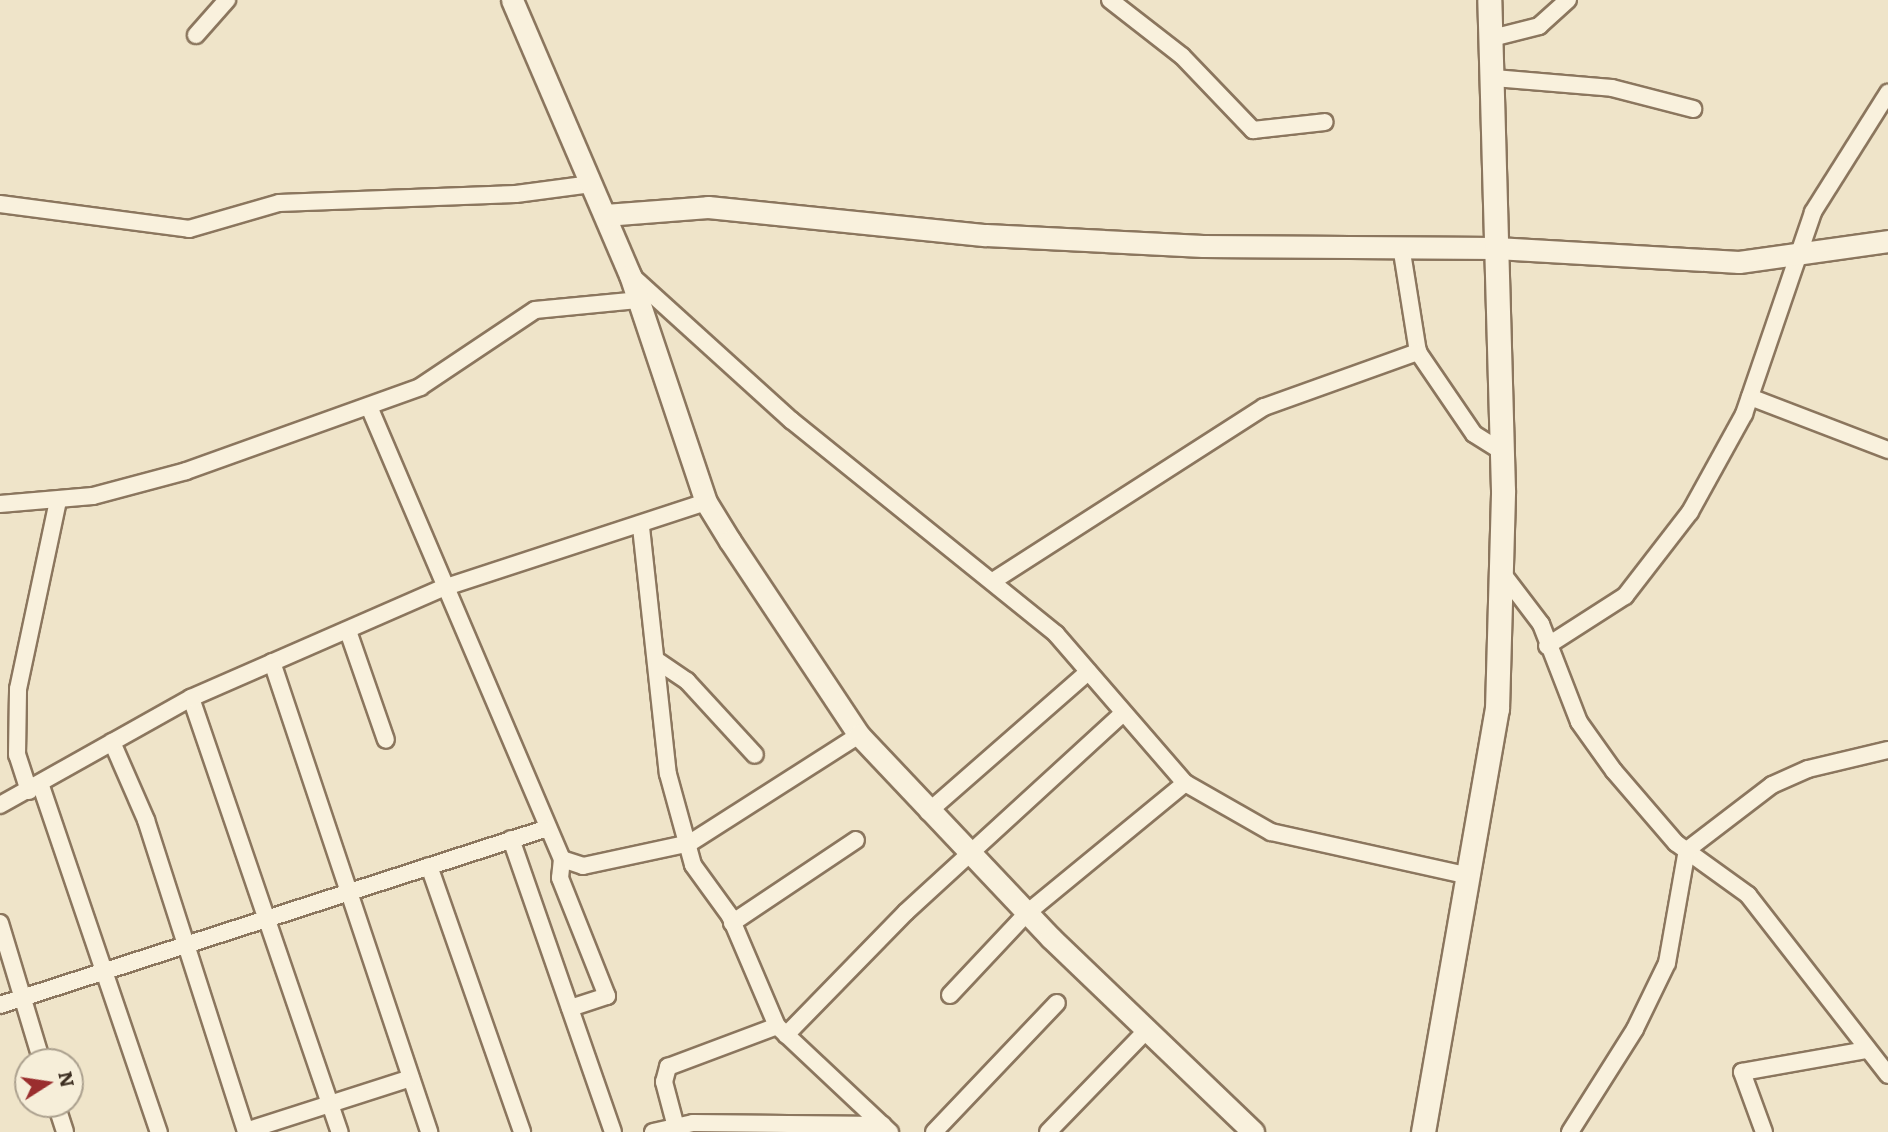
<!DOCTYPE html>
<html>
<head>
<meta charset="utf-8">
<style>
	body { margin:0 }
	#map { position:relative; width:1888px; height:1132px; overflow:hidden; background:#efe4c9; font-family:Literata,serif }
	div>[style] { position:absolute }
	.roads { filter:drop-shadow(2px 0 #8b765e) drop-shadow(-2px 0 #8b765e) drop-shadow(0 2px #8b765e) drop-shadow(0 -2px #8b765e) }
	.minor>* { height:16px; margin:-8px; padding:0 8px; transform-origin:8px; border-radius:8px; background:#f9f1dd }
	.tertiary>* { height:21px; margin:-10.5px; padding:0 10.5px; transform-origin:10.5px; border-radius:10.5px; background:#f9f1dd }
	.secondary>* { height:23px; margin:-11.5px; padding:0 11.5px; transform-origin:11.5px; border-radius:11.5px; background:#f9f1dd }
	span { translate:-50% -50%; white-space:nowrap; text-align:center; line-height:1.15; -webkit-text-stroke:7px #f6eed9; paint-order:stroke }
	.north { position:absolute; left:14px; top:1048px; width:70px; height:70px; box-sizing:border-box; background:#f6eed9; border:2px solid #aca18f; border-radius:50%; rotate:78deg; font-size:19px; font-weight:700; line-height:28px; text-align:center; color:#3c2e21 }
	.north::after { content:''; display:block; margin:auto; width:24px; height:32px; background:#9a2e2e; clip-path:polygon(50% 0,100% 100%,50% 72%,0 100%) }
</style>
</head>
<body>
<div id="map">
	<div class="roads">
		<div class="minor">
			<div style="left:1110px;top:0;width:91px;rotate:37.9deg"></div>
			<div style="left:1182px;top:56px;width:103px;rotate:46.2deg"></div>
			<div style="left:1253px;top:130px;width:72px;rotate:-6.3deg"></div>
			<div style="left:196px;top:35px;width:47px;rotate:-48.5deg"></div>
			<div style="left:1492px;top:38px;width:49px;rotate:-14.3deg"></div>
			<div style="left:1539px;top:26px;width:39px;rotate:-42deg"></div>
			<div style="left:1494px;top:78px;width:118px;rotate:4.8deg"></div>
			<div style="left:1612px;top:88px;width:84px;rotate:14.5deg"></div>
			<div style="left:0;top:204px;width:191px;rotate:7.5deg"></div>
			<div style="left:189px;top:229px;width:94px;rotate:-16.1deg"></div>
			<div style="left:279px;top:203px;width:237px;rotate:-2.2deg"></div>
			<div style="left:516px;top:194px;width:76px;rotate:-7.6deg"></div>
			<div style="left:1401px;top:246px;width:107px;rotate:80.9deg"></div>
			<div style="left:1418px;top:352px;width:99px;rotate:55.7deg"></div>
			<div style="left:1474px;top:434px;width:32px;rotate:32deg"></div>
			<div style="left:632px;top:276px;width:215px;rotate:42.2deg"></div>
			<div style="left:791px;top:420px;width:341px;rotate:38.9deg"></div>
			<div style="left:1056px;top:634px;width:197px;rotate:49.1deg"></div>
			<div style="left:1185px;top:783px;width:99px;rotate:29.7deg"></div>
			<div style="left:1271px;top:832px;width:203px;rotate:12.5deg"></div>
			<div style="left:1750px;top:397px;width:148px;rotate:21deg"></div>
			<div style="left:370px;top:409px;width:489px;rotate:66.9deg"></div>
			<div style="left:562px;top:859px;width:22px;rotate:18deg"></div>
			<div style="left:583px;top:866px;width:109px;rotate:-12.1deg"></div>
			<div style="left:690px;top:843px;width:201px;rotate:-32.6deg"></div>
			<div style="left:0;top:504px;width:93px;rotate:-4.9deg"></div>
			<div style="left:93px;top:496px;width:96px;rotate:-15deg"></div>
			<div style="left:186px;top:471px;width:249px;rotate:-19.7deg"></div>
			<div style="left:420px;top:387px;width:138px;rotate:-33.8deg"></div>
			<div style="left:535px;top:310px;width:103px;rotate:-5.5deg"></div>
			<div style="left:641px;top:527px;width:248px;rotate:83.8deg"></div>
			<div style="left:668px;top:774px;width:94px;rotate:74.6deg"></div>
			<div style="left:693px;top:865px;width:63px;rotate:54deg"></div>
			<div style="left:730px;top:916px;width:120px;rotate:66.9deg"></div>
			<div style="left:777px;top:1026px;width:155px;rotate:43.2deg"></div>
			<div style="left:1503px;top:574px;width:63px;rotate:52.8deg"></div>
			<div style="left:1541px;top:624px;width:105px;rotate:68.8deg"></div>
			<div style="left:1579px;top:722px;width:60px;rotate:54.5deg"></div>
			<div style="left:1614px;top:771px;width:95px;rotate:49.3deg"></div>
			<div style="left:1676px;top:843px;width:89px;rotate:35.8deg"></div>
			<div style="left:1748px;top:895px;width:228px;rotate:52.1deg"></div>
			<div style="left:993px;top:581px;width:322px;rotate:-32.7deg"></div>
			<div style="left:1264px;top:407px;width:164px;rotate:-19.7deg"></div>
			<div style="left:348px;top:631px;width:115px;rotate:70.8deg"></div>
			<div style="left:1547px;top:646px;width:93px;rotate:-32.7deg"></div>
			<div style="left:1625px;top:596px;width:106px;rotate:-52.3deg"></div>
			<div style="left:1690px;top:512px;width:112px;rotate:-61.1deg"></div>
			<div style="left:1744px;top:414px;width:213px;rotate:-71.1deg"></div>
			<div style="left:1813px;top:212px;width:141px;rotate:-57.8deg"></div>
			<div style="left:272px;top:662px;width:496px;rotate:71.5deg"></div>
			<div style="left:659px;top:662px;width:34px;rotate:34deg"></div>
			<div style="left:687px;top:681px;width:100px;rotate:47.4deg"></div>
			<div style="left:191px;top:698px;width:459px;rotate:71.1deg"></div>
			<div style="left:112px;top:742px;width:85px;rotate:66.4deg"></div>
			<div style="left:146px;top:820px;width:327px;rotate:72.2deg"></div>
			<div style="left:246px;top:1131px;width:173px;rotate:-17.8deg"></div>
			<div style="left:41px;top:786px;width:366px;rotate:71.2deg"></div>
			<div style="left:29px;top:791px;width:38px;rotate:-108deg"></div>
			<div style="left:17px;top:755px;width:66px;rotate:-89.1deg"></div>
			<div style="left:18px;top:689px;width:192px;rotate:-78deg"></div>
			<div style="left:0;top:805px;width:219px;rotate:-29.3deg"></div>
			<div style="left:191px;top:698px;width:275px;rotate:-23.6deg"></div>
			<div style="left:443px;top:588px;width:277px;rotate:-18.1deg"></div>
			<div style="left:928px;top:812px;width:213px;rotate:-41.2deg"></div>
			<div style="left:511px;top:839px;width:310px;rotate:70.8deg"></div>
			<div style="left:562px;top:859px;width:19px;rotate:96deg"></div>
			<div style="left:560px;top:878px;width:127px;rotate:68.3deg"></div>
			<div style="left:607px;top:996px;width:39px;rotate:162deg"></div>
			<div style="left:429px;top:866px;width:282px;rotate:70.7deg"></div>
			<div style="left:0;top:923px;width:145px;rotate:73.2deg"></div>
			<div style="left:732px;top:923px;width:149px;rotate:-33.8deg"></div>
			<div style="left:950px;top:995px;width:112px;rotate:-46.8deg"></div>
			<div style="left:1027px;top:913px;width:205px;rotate:-39.4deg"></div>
			<div style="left:0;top:1005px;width:573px;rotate:-17.9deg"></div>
			<div style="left:786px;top:1035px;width:172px;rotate:-45.7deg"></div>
			<div style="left:906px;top:912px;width:294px;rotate:-42.5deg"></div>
			<div style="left:56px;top:1104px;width:29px;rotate:72deg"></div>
			<div style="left:676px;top:1127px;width:47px;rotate:-104.9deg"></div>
			<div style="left:664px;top:1082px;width:16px;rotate:-75deg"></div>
			<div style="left:668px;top:1067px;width:116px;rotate:-20.6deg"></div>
			<div style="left:653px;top:1132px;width:41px;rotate:-12.7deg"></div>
			<div style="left:693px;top:1123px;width:190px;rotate:0.6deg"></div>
			<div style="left:934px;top:1132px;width:178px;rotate:-46.4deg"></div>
			<div style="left:1048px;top:1132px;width:141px;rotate:-45.9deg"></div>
			<div style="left:1570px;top:1132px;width:122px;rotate:-57.7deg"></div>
			<div style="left:1635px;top:1029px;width:73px;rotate:-64.1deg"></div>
			<div style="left:1667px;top:963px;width:115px;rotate:-80deg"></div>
			<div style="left:1687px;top:850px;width:107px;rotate:-37.4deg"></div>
			<div style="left:1772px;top:785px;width:39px;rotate:-24deg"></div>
			<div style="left:1808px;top:769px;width:82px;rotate:-13.4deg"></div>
			<div style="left:1764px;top:1132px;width:64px;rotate:-110.1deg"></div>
			<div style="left:1742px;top:1072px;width:127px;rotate:-10deg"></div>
		</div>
		<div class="tertiary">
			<div style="left:512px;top:0;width:299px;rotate:66.8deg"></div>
			<div style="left:630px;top:275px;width:239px;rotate:71.5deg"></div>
			<div style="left:706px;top:502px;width:46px;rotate:58.4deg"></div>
			<div style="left:730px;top:541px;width:233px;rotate:56.4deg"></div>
			<div style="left:859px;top:735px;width:279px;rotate:46.6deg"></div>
			<div style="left:1051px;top:938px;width:280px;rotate:43.8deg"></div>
			<div style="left:605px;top:215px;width:103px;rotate:-4.4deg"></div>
			<div style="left:708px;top:207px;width:279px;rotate:5.8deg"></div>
			<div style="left:986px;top:235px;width:217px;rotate:2.9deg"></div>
			<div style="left:1203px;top:246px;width:293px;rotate:0.4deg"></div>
			<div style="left:1496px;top:248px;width:243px;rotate:3.3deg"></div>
			<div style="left:1739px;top:262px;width:150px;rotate:-8deg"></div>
		</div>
		<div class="secondary">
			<div style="left:1423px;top:1132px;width:429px;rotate:-80.1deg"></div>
			<div style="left:1497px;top:709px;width:219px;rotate:-88.4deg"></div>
			<div style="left:1503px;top:490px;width:490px;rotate:-91.6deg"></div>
		</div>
	</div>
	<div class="north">N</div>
</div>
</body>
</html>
